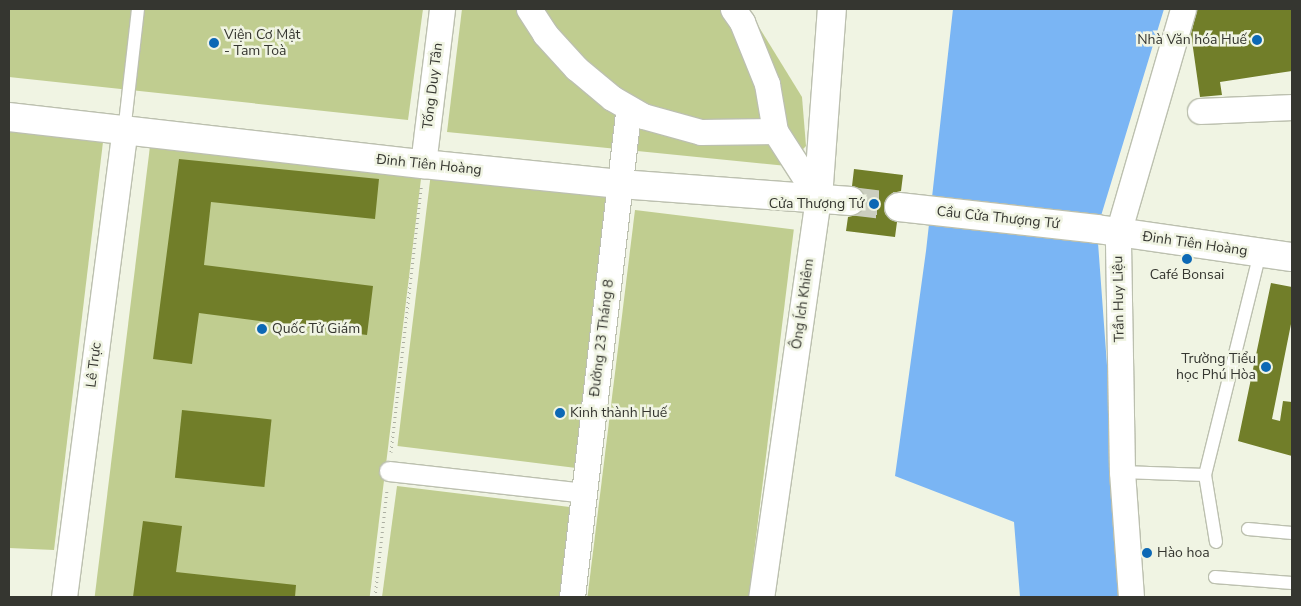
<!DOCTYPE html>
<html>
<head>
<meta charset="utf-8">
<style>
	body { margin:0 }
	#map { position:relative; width:1301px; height:606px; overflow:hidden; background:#f0f4e3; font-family:"Nunito Sans",sans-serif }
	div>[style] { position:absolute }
	.green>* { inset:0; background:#c0cd90; transform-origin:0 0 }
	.water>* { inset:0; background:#7ab5f4 }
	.building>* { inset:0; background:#717e29; transform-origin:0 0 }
	.secondary-tunnel>* { height:28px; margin-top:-14px; transform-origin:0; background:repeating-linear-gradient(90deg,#cbcebf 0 28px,transparent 0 42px) }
	.path>* { height:3px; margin-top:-1.5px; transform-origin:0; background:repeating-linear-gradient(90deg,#acafa2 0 1px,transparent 0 5px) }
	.roads { filter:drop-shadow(1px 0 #bcc0af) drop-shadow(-1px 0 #bcc0af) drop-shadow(0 1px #bcc0af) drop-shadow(0 -1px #bcc0af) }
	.service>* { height:12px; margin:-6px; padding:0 6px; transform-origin:6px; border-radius:6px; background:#fff }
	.pedestrian>* { height:19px; margin:-9.5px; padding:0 9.5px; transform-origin:9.5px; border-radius:9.5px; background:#fff }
	.minor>* { height:25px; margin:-12.5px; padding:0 12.5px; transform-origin:12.5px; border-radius:12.5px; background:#fff }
	.tertiary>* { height:28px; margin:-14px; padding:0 14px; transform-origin:14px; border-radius:14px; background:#fff }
	.secondary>* { height:28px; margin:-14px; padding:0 14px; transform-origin:14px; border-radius:14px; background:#fff }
	.dots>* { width:14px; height:14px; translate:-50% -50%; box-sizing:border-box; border:2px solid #f0f4e3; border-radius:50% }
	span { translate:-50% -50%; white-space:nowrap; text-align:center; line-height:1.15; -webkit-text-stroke:5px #f0f4e3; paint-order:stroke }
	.poi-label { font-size:14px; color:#353630 }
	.left { translate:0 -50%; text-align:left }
	.right { translate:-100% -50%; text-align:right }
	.street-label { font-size:14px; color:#353630 }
	.frame { position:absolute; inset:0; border:10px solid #353630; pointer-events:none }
</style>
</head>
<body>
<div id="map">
	<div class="green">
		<div style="clip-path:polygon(9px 9px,423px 9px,408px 120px,9px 77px)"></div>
		<div style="clip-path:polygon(462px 9px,743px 9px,751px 14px,802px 97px,806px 146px,787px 166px,447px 132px)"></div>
		<div style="clip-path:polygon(9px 130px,103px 142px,54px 550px,9px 548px)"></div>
		<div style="left:151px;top:138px;width:273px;height:463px;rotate:7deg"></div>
		<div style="left:431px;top:173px;width:182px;height:275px;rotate:7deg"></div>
		<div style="left:635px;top:210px;width:160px;height:390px;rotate:7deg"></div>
		<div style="clip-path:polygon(397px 486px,578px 508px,566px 597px,382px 597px)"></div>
	</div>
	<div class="water">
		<div style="clip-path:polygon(953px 9px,1164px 9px,1097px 229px,1124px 597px,1020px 597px,1014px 522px,895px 476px,926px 251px)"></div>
	</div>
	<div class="building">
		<div style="clip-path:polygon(1197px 9px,1292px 9px,1292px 71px,1220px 82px,1222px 95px,1200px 97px,1191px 34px)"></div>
		<div style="clip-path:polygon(179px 159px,379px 179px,375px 219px,211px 202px,204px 265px,373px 286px,367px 335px,199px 313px,192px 364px,153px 359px)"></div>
		<div style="clip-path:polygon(854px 169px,903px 175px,901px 191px,892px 193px,884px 205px,885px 214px,897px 222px,895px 237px,846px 231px,848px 217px,857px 215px,865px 203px,864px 194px,852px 186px)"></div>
		<div style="clip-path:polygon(1271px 283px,1292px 287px,1292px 319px,1272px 419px,1280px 421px,1283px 401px,1292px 402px,1292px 456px,1238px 441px)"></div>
		<div style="left:182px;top:410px;width:90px;height:68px;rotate:6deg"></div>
		<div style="clip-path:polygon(143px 521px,182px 526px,176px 572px,296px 585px,295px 597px,133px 597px)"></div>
	</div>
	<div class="secondary-tunnel">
		<div style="left:850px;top:201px;width:49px;rotate:7deg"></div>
	</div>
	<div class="path">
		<div style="left:391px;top:452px;width:267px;rotate:-83.5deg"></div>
		<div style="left:375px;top:597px;width:108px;rotate:-83.6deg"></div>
	</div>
	<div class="roads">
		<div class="service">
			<div style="left:124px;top:132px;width:124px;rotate:-83.5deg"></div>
			<div style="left:1122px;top:472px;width:83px;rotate:2.1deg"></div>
			<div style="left:1248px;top:529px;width:44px;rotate:5.2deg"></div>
			<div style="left:1216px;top:542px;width:68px;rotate:-99.3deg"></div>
			<div style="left:1205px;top:475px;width:229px;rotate:-76.1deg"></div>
			<div style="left:1215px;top:577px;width:77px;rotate:4.5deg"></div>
		</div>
		<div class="pedestrian">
			<div style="left:389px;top:471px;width:196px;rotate:6.4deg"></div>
		</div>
		<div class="minor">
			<div style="left:529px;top:9px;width:30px;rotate:57deg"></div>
			<div style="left:545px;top:34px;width:46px;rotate:47.6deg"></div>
			<div style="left:576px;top:68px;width:47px;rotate:39.8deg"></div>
			<div style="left:612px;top:98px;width:36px;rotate:30deg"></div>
			<div style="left:643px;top:116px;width:60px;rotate:15.4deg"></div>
			<div style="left:701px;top:132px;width:74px;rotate:-0.8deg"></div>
			<div style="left:733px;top:9px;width:16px;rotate:55deg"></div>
			<div style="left:742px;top:22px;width:67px;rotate:68deg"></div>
			<div style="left:767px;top:84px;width:48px;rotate:80.3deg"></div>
			<div style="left:775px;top:131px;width:80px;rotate:57.3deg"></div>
			<div style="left:818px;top:198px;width:403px;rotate:98.1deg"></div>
			<div style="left:1200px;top:111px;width:92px;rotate:-2.5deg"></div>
			<div style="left:423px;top:164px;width:156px;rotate:-83deg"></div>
			<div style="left:64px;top:597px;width:469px;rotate:-82.6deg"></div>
			<div style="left:572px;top:597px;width:492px;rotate:-83.4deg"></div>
			<div style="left:1131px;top:597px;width:125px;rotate:-94.1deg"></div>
			<div style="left:1122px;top:472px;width:239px;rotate:-91deg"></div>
			<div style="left:1118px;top:233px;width:233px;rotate:-73.8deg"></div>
		</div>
		<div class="tertiary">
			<div style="left:818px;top:198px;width:190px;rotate:-85.8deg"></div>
		</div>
		<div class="secondary">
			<div style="left:9px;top:117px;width:417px;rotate:6.5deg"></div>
			<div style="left:423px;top:164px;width:198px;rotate:5.8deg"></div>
			<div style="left:620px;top:184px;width:231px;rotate:4.2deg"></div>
			<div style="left:899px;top:207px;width:199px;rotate:6.3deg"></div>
			<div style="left:1097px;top:229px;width:197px;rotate:8.2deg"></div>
		</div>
	</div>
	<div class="dots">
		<div style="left:1257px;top:40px;background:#0c68b5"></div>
		<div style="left:214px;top:43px;background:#0c68b5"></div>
		<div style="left:874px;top:204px;background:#0c68b5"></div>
		<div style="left:1187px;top:259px;background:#0c68b5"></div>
		<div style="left:262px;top:329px;background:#0c68b5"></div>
		<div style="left:1266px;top:367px;background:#0c68b5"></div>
		<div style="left:560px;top:413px;background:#0c68b5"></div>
		<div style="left:1147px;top:553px;background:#0c68b5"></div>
	</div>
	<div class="poi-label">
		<span class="left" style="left:224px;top:43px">Viện Cơ Mật<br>- Tam Toà</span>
		<span class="right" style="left:1247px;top:40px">Nhà Văn hóa Huế</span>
		<span class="right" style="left:864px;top:204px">Cửa Thượng Tứ</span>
		<span style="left:1187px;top:275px">Café Bonsai</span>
		<span class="left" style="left:272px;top:329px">Quốc Tử Giám</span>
		<span class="right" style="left:1256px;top:367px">Trường Tiểu<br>học Phú Hòa</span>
		<span class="left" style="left:570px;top:413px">Kinh thành Huế</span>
		<span class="left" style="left:1157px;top:553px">Hào hoa</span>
	</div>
	<div class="street-label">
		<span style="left:433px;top:86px;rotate:-83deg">Tống Duy Tân</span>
		<span style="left:429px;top:165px;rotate:6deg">Đinh Tiên Hoàng</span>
		<span style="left:998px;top:218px;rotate:6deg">Cầu Cửa Thượng Tứ</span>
		<span style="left:1195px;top:244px;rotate:8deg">Đinh Tiên Hoàng</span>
		<span style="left:1119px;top:299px;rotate:-91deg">Trần Huy Liệu</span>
		<span style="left:803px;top:304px;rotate:-82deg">Ông Ích Khiêm</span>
		<span style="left:602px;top:338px;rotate:-83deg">Đường 23 Tháng 8</span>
		<span style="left:94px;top:365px;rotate:-83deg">Lê Trực</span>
	</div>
	<div class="frame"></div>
</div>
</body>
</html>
